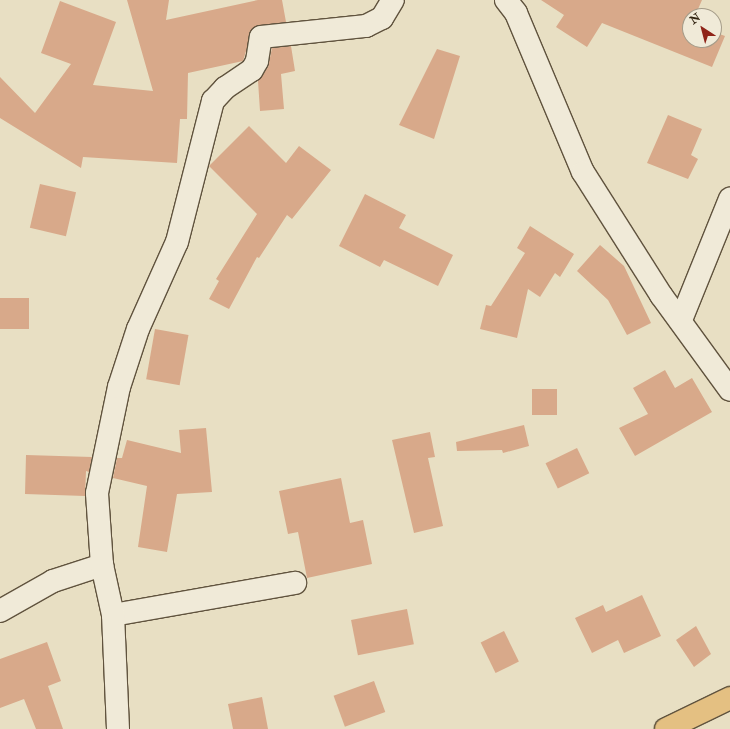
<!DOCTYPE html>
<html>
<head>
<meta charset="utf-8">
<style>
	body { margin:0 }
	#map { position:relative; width:730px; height:729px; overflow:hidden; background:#e8dfc3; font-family:"IM FELL Double Pica",serif }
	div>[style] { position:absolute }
	.building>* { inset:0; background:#d8a98a; transform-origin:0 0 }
	.roads { filter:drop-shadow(1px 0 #60533e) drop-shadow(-1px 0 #60533e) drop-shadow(0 1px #60533e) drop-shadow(0 -1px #60533e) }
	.minor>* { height:22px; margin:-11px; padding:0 11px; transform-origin:11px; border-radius:11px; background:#f0ead8 }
	.major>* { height:22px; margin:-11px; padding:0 11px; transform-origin:11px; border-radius:11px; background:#e4c082 }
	span { translate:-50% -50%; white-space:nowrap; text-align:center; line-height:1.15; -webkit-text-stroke:3.5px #f0ead8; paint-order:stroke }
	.north { position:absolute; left:682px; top:8px; width:40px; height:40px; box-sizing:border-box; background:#f0ead8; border:1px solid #a49b88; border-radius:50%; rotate:324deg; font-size:11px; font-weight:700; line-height:16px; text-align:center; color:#322411 }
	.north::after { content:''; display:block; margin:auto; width:14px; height:18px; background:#8f2418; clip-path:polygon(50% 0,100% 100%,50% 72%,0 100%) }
</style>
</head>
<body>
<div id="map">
	<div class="building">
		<div style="clip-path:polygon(127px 0,169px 0,166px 20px,258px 0,282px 0,286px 22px,253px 28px,243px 61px,188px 73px,187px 119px,180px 119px,177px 163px,83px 157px,81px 168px,0 118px,0 77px,35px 113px,71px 64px,41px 53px,60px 1px,116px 22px,93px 85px,153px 91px)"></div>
		<div style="clip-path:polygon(541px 0,702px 0,695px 16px,690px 16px,690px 40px,714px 40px,714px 32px,725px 36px,712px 67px,602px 23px,587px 47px,556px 27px,564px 15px)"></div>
		<div style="clip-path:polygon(291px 46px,295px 71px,281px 74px,284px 109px,260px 111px,258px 81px,268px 67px,272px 48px)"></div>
		<div style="clip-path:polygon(437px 49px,460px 56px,434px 139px,399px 125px)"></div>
		<div style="clip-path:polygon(668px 115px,702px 129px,691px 155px,698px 159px,688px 179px,647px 163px)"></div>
		<div style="clip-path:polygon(249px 126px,286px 163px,299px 146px,331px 170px,292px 219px,287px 215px,259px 258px,257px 257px,229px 309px,209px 299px,219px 281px,216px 279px,257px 214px,209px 166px)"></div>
		<div style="left:40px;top:184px;width:37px;height:45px;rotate:13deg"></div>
		<div style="clip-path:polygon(365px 194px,406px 215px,399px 228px,453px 255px,438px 286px,384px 260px,380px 267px,339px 246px)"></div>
		<div style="clip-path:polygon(530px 226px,574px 254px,560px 277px,555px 273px,540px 297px,528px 289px,517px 338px,480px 329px,486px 305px,491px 306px,525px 253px,517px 248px)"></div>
		<div style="clip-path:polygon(600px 245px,624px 266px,651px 323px,627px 335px,608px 300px,577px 271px)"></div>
		<div style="left:0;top:298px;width:29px;height:31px"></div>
		<div style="left:155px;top:329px;width:34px;height:51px;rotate:10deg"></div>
		<div style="clip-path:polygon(665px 370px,675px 388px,692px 378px,712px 412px,635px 456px,619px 428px,648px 414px,633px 388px)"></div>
		<div style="left:532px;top:389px;width:25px;height:26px"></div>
		<div style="clip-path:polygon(524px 425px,529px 446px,503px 453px,502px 450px,457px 451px,456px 442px)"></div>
		<div style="clip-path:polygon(206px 428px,212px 492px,177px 494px,167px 552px,138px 547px,147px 486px,113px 478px,117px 458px,122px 458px,127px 440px,181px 453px,179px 430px)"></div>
		<div style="clip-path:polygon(430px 432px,435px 457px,428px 458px,443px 526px,414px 533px,392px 440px)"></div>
		<div style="left:577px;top:448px;width:28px;height:35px;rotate:64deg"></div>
		<div style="clip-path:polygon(26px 455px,92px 457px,89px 472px,86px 471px,85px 496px,25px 494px)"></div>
		<div style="clip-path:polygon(341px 478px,350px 523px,363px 520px,372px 564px,307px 578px,298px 532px,288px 534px,279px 491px)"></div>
		<div style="clip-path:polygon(642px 595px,661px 636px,624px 653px,618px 640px,592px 653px,575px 618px,603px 605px,606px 612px)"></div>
		<div style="left:407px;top:609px;width:36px;height:57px;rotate:79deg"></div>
		<div style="clip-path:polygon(696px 626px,711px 654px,694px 667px,676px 640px)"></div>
		<div style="left:504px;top:631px;width:34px;height:26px;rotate:64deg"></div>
		<div style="clip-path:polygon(47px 642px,61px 681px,48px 686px,63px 729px,36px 729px,24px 699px,0 708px,0 659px)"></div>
		<div style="left:374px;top:681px;width:33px;height:43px;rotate:70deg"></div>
		<div style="clip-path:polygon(262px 697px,268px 729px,233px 729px,228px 704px)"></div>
	</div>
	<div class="roads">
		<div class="minor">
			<div style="left:506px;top:0;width:16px;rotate:52deg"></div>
			<div style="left:516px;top:13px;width:173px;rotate:67.2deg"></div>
			<div style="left:583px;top:172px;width:146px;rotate:57.6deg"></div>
			<div style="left:661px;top:295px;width:117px;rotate:54deg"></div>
			<div style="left:681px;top:320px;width:131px;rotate:-68deg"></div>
			<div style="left:0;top:611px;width:61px;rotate:-29.5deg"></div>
			<div style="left:53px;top:581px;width:52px;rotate:-18.1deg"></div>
			<div style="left:113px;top:615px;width:185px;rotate:-10deg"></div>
			<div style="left:118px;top:729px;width:114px;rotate:-92.5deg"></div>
			<div style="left:113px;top:615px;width:51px;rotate:-102.4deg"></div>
			<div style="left:102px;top:565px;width:72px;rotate:-94deg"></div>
			<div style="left:97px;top:493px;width:108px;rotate:-78.3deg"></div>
			<div style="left:119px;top:387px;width:61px;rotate:-71.9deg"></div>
			<div style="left:138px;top:329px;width:95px;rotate:-65.9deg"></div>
			<div style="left:177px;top:242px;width:146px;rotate:-75.7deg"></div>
			<div style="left:213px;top:101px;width:18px;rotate:-47deg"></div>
			<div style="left:225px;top:88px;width:32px;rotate:-34deg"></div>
			<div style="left:252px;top:70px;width:10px;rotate:-61deg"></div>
			<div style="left:257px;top:61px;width:24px;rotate:-81deg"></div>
			<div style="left:261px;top:37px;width:106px;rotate:-6deg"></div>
			<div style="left:366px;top:26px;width:18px;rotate:-27deg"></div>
			<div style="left:382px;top:18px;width:21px;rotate:-59deg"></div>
		</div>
		<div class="major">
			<div style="left:666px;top:729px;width:71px;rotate:-25.8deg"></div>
		</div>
	</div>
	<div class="north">N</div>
</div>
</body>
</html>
